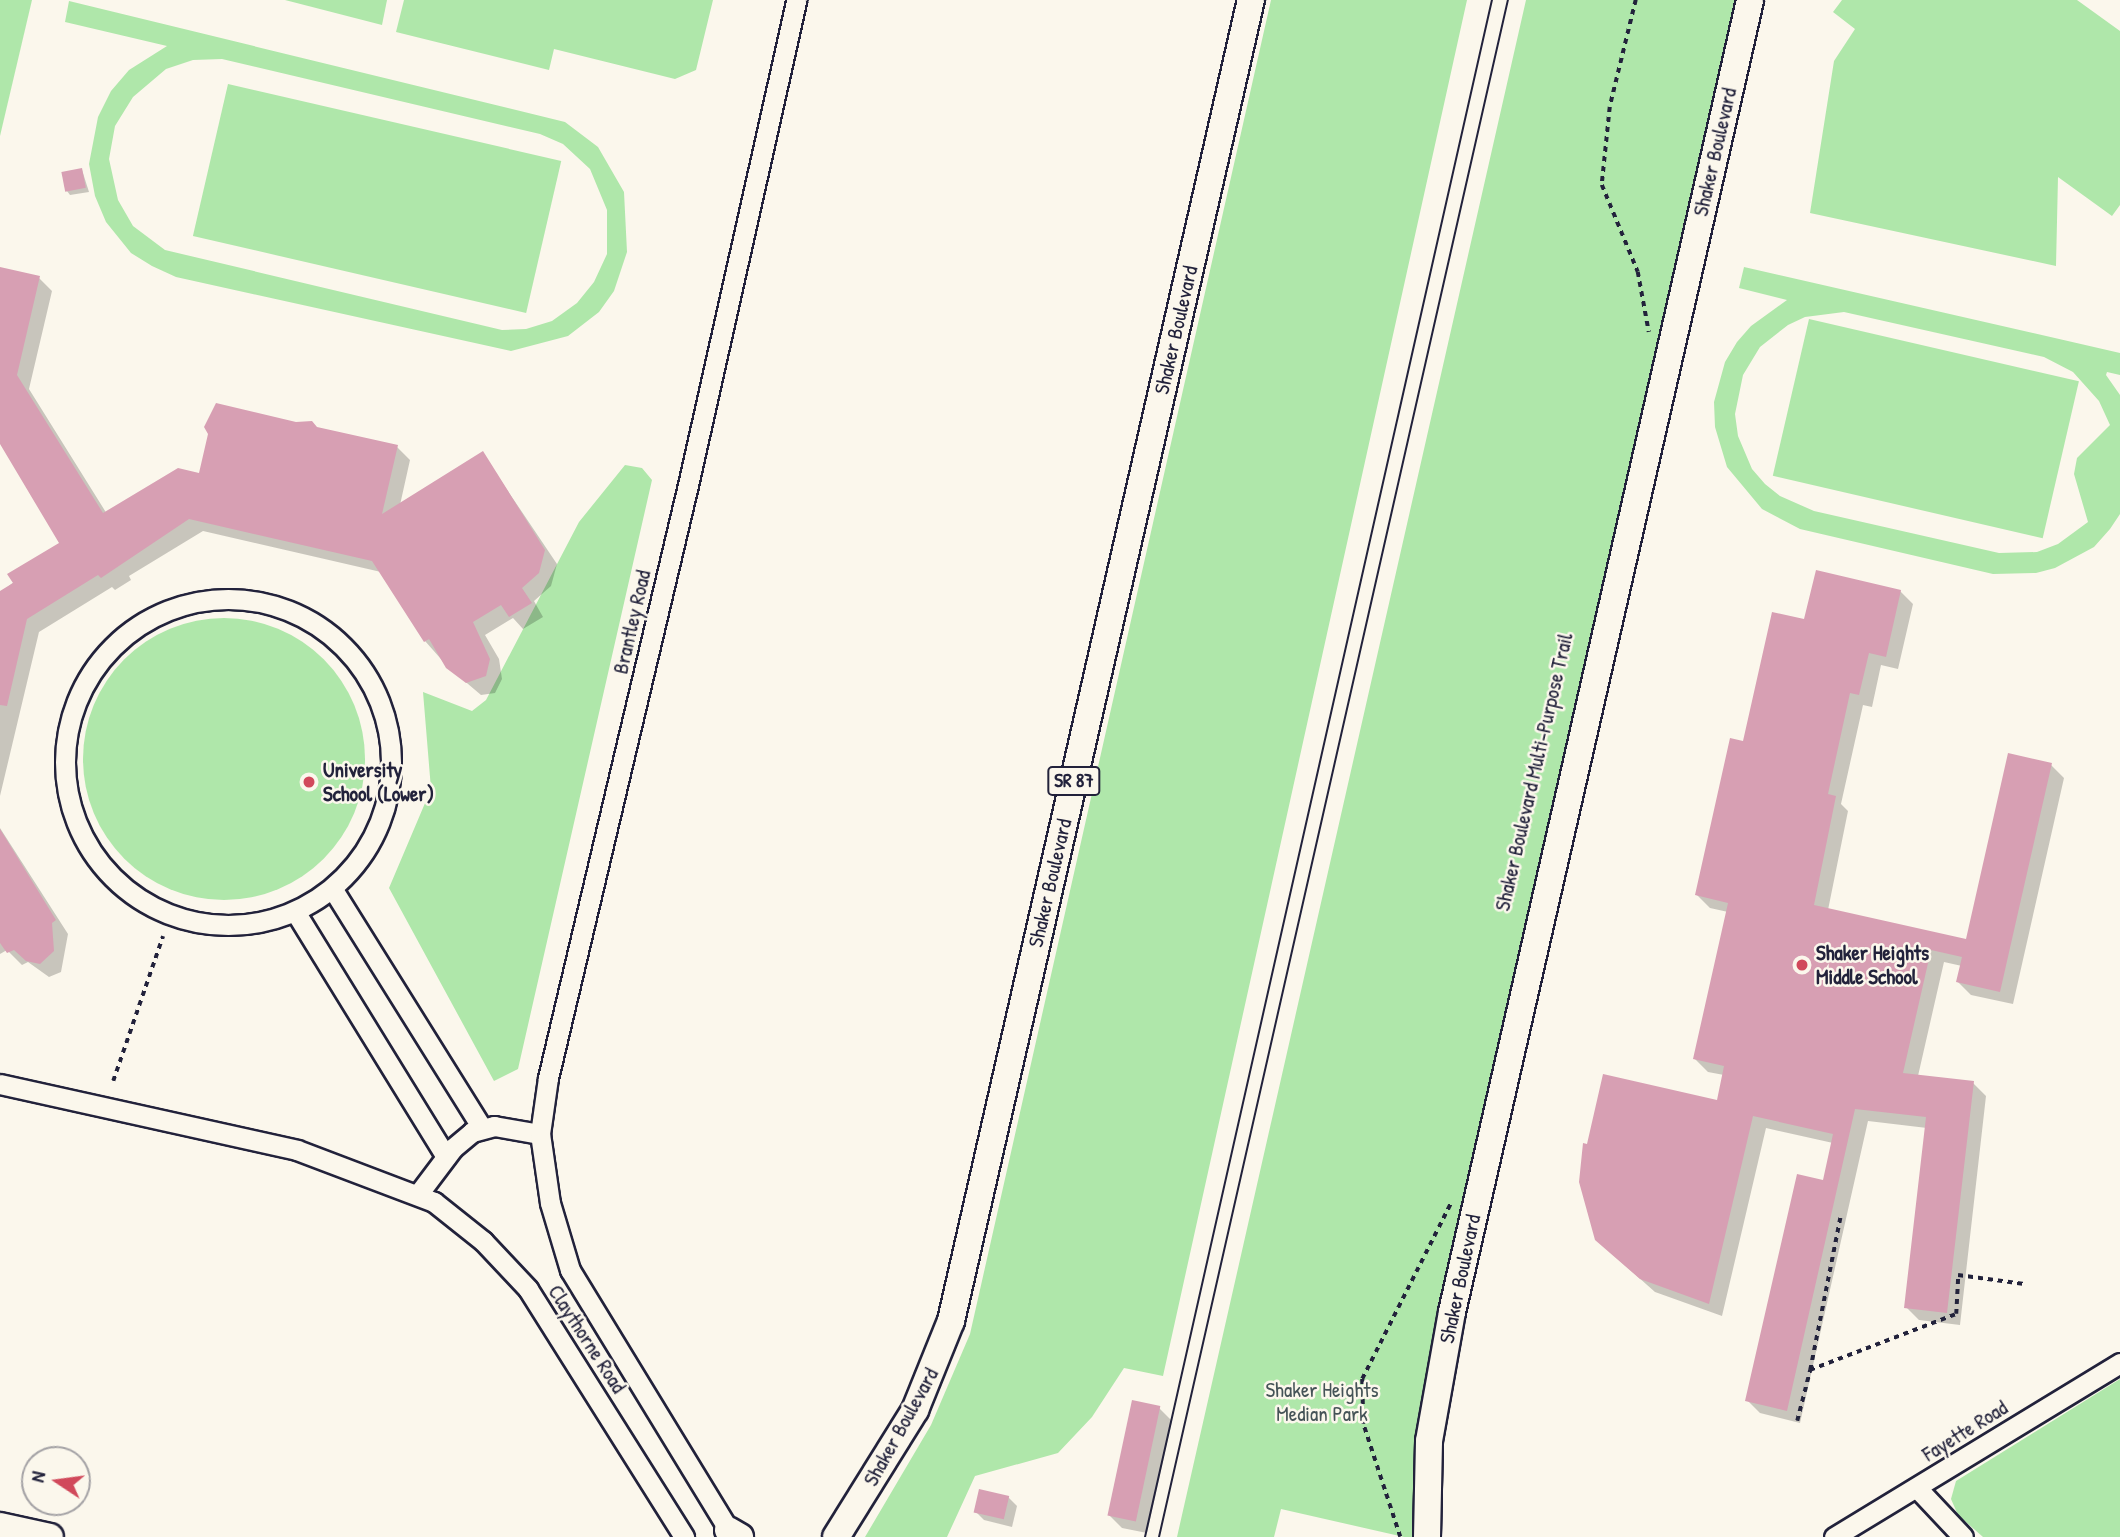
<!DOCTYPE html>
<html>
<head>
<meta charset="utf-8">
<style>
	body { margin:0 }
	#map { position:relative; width:2120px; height:1537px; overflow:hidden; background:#fbf7ec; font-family:"Patrick Hand",sans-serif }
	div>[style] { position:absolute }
	.green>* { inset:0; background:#afe7aa; transform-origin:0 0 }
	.round { border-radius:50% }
	.shadow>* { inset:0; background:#0003 }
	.building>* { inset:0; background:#d79fb3; transform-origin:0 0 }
	.path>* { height:3.5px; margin-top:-1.75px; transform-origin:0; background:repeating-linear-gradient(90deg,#22223b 0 5px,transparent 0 10px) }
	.roads { filter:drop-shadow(2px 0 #22223b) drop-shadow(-2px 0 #22223b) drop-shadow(0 2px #22223b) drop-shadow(0 -2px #22223b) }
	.minor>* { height:19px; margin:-9.5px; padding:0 9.5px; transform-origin:9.5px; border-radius:9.5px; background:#fbf7ec }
	.minor>.ring { margin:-9.5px; padding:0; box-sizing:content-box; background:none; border:19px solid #fbf7ec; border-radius:50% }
	.major>* { height:26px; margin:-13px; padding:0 13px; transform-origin:13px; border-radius:13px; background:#fbf7ec }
	.tram>* { height:2px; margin:-1px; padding:0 1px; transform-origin:1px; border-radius:1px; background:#22223b }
	.dots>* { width:19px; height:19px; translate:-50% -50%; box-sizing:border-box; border:4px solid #fbf7ec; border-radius:50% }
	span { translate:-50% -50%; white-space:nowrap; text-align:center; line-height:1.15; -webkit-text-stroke:5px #fbf7ec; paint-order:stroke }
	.shield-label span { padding:2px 5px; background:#fbf7ec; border:2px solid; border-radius:5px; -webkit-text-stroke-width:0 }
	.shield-label { font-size:19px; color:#22223b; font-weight:700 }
	.street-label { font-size:21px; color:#22223b }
	.poi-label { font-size:21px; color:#22223b; font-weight:700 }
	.left { translate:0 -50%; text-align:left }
	.park-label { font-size:21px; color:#455357 }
	.north { position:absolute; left:21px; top:1446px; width:70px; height:70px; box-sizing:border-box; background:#fbf7ec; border:2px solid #a4a2a5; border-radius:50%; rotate:283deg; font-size:19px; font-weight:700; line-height:28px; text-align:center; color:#22223b }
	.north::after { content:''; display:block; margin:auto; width:24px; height:32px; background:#d1495b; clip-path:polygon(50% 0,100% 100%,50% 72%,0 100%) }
</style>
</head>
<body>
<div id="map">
	<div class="green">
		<div style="clip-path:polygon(0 0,32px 0,0 136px)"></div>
		<div style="clip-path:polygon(285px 0,387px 0,382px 25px)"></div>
		<div style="clip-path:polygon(404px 0,713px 0,696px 70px,675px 79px,554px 49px,549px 70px,396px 32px)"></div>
		<div style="clip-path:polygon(1271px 0,1467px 0,1163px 1376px,1124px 1368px,1092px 1417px,1058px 1453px,975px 1476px,947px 1537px,865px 1537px,931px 1425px,970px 1334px)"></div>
		<div style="clip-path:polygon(1526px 0,1750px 0,1452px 1312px,1427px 1537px,1404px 1537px,1281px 1509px,1274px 1537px,1177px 1537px)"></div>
		<div style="clip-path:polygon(1842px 0,2077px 0,2120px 31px,2120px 205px,2112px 216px,2058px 177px,2056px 266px,1810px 213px,1834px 61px,1855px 29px,1833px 12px)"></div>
		<div style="clip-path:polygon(evenodd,69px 1px,565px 122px,598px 147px,624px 192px,627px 252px,614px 291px,599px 312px,568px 336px,511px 351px,176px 277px,152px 266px,131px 253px,106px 222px,95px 196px,89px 164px,98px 117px,111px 91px,129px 70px,167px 46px,65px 22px,69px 1px,222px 59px,540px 134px,563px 144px,590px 169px,607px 210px,607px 254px,594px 282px,577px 303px,552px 321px,526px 329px,502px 330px,165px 250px,133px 226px,118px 200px,109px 159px,115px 126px,133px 97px,166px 69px,193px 60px,222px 59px)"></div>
		<div style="left:228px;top:84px;width:342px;height:156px;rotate:13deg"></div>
		<div style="clip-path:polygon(evenodd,1744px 267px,2120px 353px,2120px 375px,2107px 372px,2106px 375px,2120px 395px,2120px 514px,2110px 529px,2094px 547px,2055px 568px,2036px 573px,1993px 574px,1800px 529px,1762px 509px,1727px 467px,1715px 427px,1714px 402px,1725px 362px,1737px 342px,1751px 326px,1787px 300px,1739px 288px,1744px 267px,1844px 312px,2044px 357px,2073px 372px,2099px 401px,2110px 425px,2077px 458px,2074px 474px,2088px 522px,2058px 544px,2037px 552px,1999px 553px,1814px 511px,1780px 496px,1765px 484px,1752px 469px,1738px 436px,1735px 414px,1743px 375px,1760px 347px,1788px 325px,1805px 317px,1844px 312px)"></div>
		<div style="left:1809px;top:319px;width:277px;height:161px;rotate:13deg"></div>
		<div style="clip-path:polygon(625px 465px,642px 468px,652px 480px,518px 1069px,494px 1081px,389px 888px,431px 789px,423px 692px,472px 711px,486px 700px,579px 522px)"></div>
		<div class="round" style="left:83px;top:618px;width:282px;height:282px"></div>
		<div style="clip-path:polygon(2120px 1379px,2120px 1537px,1983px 1537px,1958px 1515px,1951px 1499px,1956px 1481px)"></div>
	</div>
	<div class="shadow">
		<div style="clip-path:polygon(82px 170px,89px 192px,70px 195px,67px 191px)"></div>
		<div style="clip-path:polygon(0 269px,39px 278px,52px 291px,29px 389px,107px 514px,318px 429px,397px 447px,410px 460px,400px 505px,483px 454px,557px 564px,551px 586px,534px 601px,543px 617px,523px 629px,513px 618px,485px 635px,499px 659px,502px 679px,495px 693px,481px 695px,448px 667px,425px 641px,381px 572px,203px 531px,129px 576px,131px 580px,115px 590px,112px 587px,39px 632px,0 796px,0 593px,62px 544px,0 440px)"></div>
		<div style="clip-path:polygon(1900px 591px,1913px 604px,1898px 669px,1881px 665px,1872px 707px,1863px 705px,1841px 804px,1848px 811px,1828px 910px,1967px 941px,2051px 765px,2064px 778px,2013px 1004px,1971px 995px,1958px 982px,1962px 966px,1944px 962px,1918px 1076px,1973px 1083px,1986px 1096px,1960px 1325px,1919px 1320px,1906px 1307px,1927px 1128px,1868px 1121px,1800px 1423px,1760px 1413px,1747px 1400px,1824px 1182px,1833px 1143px,1766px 1128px,1722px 1316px,1655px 1292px,1611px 1253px,1588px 1146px,1718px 1102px,1724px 1075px,1708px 1072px,1695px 1059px,1728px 912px,1710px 908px,1697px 895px,1745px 743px,1806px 622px)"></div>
		<div style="clip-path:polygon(0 828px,68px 934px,61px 972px,49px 977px,28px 962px,22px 965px,7px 950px,0 954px)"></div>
		<div style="clip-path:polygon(1159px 1408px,1172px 1421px,1147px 1533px,1122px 1528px,1109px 1515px)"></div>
		<div style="clip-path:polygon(1008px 1497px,1017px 1506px,1012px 1527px,984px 1520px,976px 1512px)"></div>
	</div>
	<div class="building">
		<div style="left:82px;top:168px;width:20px;height:21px;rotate:79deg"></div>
		<div style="clip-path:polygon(0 267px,40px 276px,17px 375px,103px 513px,178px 468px,199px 473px,208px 434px,204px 427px,216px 403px,296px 422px,312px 421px,317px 427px,398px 445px,382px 514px,483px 451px,545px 550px,539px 573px,522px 588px,532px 603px,509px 617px,501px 605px,473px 622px,490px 659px,486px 676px,466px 683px,446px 668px,429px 639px,424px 642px,372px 561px,189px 519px,101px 578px,98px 575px,27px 619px,7px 706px,0 705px,0 591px,13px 583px,7px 574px,59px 543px,0 444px)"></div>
		<div style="clip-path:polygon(1816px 570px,1901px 590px,1886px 657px,1869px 653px,1859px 695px,1850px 693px,1828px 794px,1836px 796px,1814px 905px,1966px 939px,2008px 753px,2052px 763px,2000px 992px,1956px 982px,1962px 957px,1931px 950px,1903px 1073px,1974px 1081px,1947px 1313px,1904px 1308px,1926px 1117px,1855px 1109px,1787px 1411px,1745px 1401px,1797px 1174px,1823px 1180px,1833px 1134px,1753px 1116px,1709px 1304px,1640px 1279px,1595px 1240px,1579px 1182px,1583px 1143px,1587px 1144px,1603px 1074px,1717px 1100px,1724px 1066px,1693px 1059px,1728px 903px,1695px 895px,1730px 738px,1743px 741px,1772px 612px,1804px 619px)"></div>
		<div style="clip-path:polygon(0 829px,56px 920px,52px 923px,54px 951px,40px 964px,26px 961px,14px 950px,7px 953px,0 943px)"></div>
		<div style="left:1132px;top:1400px;width:29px;height:118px;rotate:12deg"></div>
		<div style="left:979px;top:1489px;width:31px;height:24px;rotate:13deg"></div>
	</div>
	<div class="path">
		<div style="left:1636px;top:0;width:110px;rotate:103.7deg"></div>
		<div style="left:1610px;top:107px;width:78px;rotate:95.9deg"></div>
		<div style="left:1602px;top:185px;width:94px;rotate:67.5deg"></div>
		<div style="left:1638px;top:272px;width:61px;rotate:79.6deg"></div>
		<div style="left:113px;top:1081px;width:153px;rotate:-71deg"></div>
		<div style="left:1810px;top:1370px;width:155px;rotate:-78.8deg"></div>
		<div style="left:1797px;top:1421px;width:53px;rotate:-75.7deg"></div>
		<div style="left:1810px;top:1370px;width:156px;rotate:-21deg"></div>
		<div style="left:1956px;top:1314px;width:39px;rotate:-87deg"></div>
		<div style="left:1958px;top:1275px;width:67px;rotate:7.8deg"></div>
		<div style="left:1400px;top:1537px;width:119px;rotate:-108.1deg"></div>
		<div style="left:1363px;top:1424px;width:45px;rotate:-91.3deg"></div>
		<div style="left:1362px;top:1379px;width:197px;rotate:-63.2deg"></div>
	</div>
	<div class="roads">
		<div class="minor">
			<div class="ring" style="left:65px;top:599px;width:307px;height:307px"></div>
			<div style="left:332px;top:888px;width:283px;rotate:58deg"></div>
			<div style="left:296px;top:913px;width:286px;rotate:58.4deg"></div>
			<div style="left:0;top:1084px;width:304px;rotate:12.5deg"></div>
			<div style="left:297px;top:1150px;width:147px;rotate:20.8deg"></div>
			<div style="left:434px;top:1202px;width:63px;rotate:38.5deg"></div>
			<div style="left:483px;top:1241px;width:66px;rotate:46.8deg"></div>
			<div style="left:528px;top:1289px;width:293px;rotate:57.8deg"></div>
			<div style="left:419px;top:1193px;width:56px;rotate:-52.9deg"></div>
			<div style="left:453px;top:1148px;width:25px;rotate:-40deg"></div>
			<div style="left:472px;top:1132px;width:23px;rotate:-15deg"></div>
			<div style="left:494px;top:1126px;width:47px;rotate:9.9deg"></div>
			<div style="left:1917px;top:1488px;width:67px;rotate:46.8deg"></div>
			<div style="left:733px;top:1537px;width:313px;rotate:-121.4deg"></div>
			<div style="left:570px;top:1270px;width:70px;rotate:-106.6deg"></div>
			<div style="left:550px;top:1203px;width:70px;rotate:-98.2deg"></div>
			<div style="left:540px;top:1134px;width:57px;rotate:-81.9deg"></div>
			<div style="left:548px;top:1078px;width:609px;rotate:-76.72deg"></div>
			<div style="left:688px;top:485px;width:497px;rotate:-77.4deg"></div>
			<div style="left:1834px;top:1537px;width:335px;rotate:-31.3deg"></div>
		</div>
		<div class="major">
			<div style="left:0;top:1526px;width:51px;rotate:12.4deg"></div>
			<div style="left:728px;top:1530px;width:14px;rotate:30deg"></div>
			<div style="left:836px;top:1537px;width:150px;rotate:-58.1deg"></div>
			<div style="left:915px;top:1410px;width:96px;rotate:-68deg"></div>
			<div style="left:951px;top:1321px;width:1355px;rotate:-77.21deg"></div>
			<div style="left:1427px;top:1537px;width:96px;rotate:-88.8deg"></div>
			<div style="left:1429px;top:1441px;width:131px;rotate:-79.9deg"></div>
			<div style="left:1452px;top:1312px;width:1345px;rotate:-77.2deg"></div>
		</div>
	</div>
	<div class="tram">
		<div style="left:1145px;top:1537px;width:1576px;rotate:-77.28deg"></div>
		<div style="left:1159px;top:1537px;width:1576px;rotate:-77.21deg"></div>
	</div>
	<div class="dots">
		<div style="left:309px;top:782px;background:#d1495b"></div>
		<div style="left:1802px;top:965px;background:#d1495b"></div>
	</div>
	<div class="shield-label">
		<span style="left:1074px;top:781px">SR 87</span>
	</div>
	<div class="street-label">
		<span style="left:1715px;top:152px;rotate:-77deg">Shaker Boulevard</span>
		<span style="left:1176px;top:330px;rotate:-77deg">Shaker Boulevard</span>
		<span style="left:632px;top:622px;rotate:-77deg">Brantley Road</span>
		<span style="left:1534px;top:772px;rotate:-77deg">Shaker Boulevard Multi-Purpose Trail</span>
		<span style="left:1050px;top:883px;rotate:-77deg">Shaker Boulevard</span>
		<span style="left:1460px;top:1279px;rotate:-78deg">Shaker Boulevard</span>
		<span style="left:587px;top:1339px;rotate:57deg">Claythorne Road</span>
		<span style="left:901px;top:1427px;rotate:-61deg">Shaker Boulevard</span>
		<span style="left:1965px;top:1431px;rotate:-32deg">Fayette Road</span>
	</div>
	<div class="poi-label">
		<span class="left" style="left:323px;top:782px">University<br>School (Lower)</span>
		<span class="left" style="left:1816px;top:965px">Shaker Heights<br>Middle School</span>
	</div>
	<div class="park-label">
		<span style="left:1322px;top:1402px">Shaker Heights<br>Median Park</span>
	</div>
	<div class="north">N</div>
</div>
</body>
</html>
